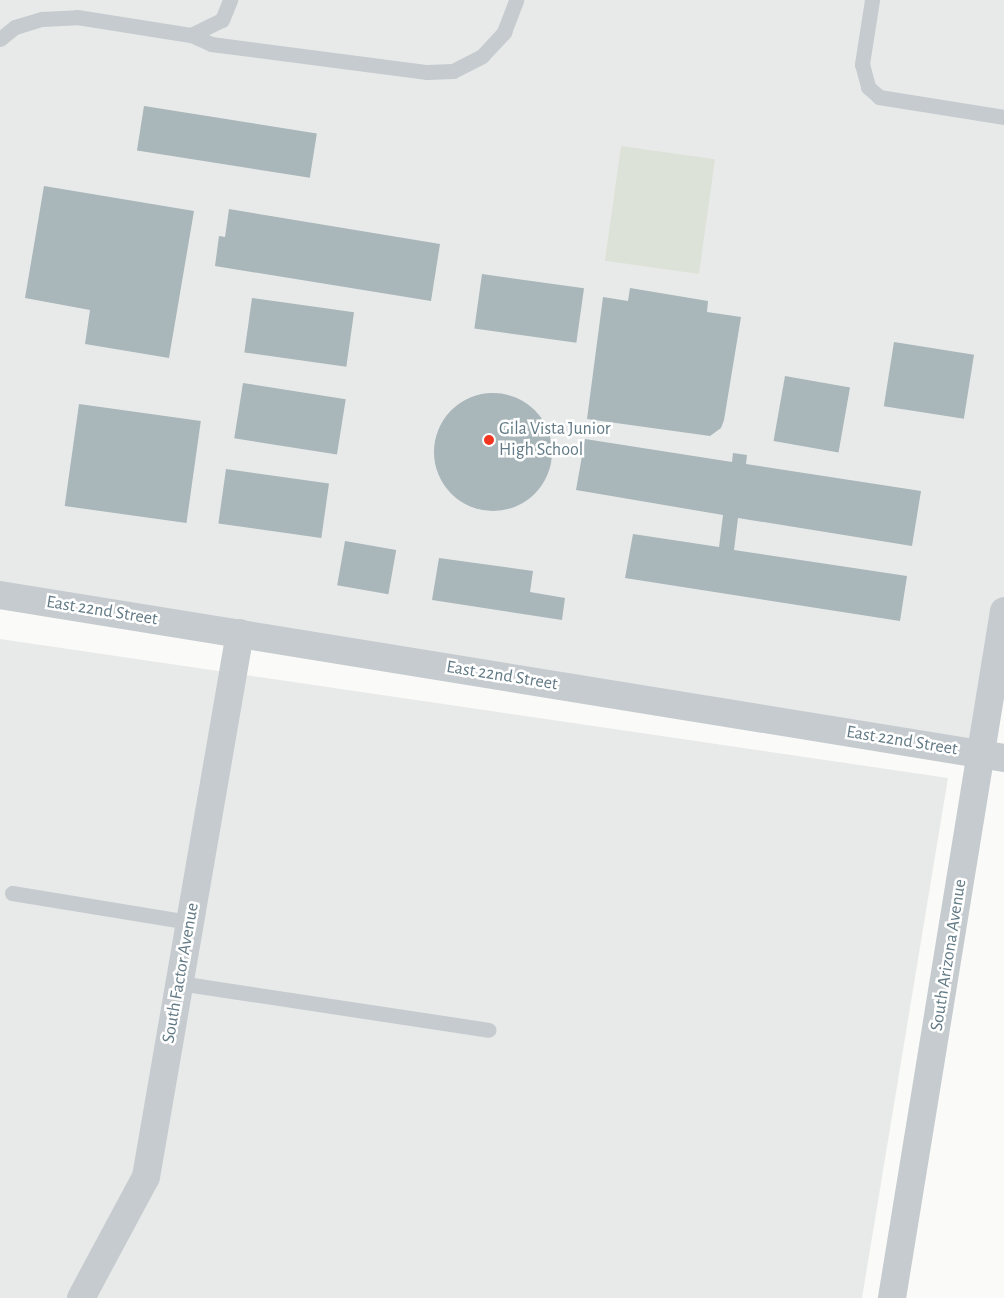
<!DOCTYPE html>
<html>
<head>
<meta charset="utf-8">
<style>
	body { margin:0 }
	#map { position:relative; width:1004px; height:1298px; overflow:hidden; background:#fafaf8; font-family:"Alegreya Sans",sans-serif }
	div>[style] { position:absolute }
	.built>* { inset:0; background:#e8eae9 }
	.green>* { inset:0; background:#dde2d8; transform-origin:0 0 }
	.building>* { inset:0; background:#a9b6ba; transform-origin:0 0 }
	.round { border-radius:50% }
	.service>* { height:15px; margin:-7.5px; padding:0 7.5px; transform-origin:7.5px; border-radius:7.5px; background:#c5cbce }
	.minor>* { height:28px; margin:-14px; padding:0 14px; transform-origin:14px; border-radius:14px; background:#c5cbce }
	.tertiary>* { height:28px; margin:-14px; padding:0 14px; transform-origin:14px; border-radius:14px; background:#c5cbce }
	.dots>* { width:14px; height:14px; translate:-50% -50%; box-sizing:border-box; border:2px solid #fff; border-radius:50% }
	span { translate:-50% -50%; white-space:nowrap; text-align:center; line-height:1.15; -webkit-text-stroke:5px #fff; paint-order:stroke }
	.poi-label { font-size:18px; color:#627a85 }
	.left { translate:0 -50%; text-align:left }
	.street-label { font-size:18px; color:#627a85 }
</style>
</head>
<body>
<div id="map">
	<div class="built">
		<div style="clip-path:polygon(0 0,1004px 0,1004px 611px,982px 754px,0 595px)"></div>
		<div style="clip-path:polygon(0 639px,948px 778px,862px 1298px,0 1298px)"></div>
	</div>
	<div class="green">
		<div style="left:621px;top:146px;width:95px;height:116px;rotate:8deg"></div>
	</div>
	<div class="building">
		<div style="left:144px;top:106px;width:175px;height:45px;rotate:9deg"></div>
		<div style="clip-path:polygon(44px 186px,194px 211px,169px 358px,85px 344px,90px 310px,25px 298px)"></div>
		<div style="clip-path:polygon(229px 209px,440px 244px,431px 301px,215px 266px,219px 236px,225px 237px)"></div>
		<div style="left:482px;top:274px;width:103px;height:55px;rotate:8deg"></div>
		<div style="clip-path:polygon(630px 288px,708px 301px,707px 312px,741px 317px,724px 420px,721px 428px,710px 436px,587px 419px,603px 297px,628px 301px)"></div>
		<div style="left:252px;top:298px;width:103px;height:55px;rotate:8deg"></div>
		<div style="left:894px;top:342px;width:81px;height:65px;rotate:9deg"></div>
		<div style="left:785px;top:376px;width:66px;height:66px;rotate:10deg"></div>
		<div style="left:243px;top:383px;width:104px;height:56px;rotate:9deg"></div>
		<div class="round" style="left:434px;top:393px;width:118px;height:118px"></div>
		<div style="left:79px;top:404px;width:123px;height:103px;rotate:8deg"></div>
		<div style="clip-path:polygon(585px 439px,732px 462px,733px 453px,747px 455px,746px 464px,921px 491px,912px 546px,738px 518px,734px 550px,907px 576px,900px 621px,625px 578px,633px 534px,719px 547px,723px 515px,576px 490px)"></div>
		<div style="left:226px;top:469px;width:104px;height:55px;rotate:8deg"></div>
		<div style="left:345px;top:541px;width:52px;height:45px;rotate:10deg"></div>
		<div style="clip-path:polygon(439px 558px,533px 571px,530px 592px,565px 598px,562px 620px,432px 600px)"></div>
	</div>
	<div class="service">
		<div style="left:872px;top:0;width:65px;rotate:98.9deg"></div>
		<div style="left:862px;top:64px;width:24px;rotate:75deg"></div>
		<div style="left:868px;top:87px;width:15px;rotate:42deg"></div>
		<div style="left:879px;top:97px;width:127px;rotate:9.1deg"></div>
		<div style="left:191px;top:35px;width:34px;rotate:-26deg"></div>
		<div style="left:222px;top:20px;width:22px;rotate:-68deg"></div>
		<div style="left:0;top:39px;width:19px;rotate:-39deg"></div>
		<div style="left:15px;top:27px;width:28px;rotate:-17deg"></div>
		<div style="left:42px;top:19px;width:35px;rotate:-3deg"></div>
		<div style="left:77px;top:17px;width:115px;rotate:9deg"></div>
		<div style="left:191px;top:35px;width:22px;rotate:24deg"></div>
		<div style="left:211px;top:44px;width:218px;rotate:7.4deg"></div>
		<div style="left:427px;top:72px;width:26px;rotate:-2deg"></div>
		<div style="left:453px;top:71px;width:33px;rotate:-27deg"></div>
		<div style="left:482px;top:56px;width:33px;rotate:-47deg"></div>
		<div style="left:504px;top:32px;width:34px;rotate:-69deg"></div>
		<div style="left:12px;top:893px;width:180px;rotate:9.3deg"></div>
		<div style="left:179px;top:983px;width:313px;rotate:8.6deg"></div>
	</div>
	<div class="minor">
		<div style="left:0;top:595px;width:1017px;rotate:9.22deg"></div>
		<div style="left:81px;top:1298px;width:137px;rotate:-61.8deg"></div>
		<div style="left:146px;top:1177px;width:552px;rotate:-80.2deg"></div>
	</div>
	<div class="tertiary">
		<div style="left:892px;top:1298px;width:696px;rotate:-80.74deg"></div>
	</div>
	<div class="dots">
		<div style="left:489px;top:440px;background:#f23520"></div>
	</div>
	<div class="poi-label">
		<span class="left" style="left:499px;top:440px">Gila Vista Junior<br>High School</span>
	</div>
	<div class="street-label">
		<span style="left:102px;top:611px;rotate:9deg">East 22nd Street</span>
		<span style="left:502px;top:676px;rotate:9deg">East 22nd Street</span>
		<span style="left:902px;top:741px;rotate:9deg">East 22nd Street</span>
		<span style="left:949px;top:955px;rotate:-81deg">South Arizona Avenue</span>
		<span style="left:181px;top:973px;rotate:-80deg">South Factor Avenue</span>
	</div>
</div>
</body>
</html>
